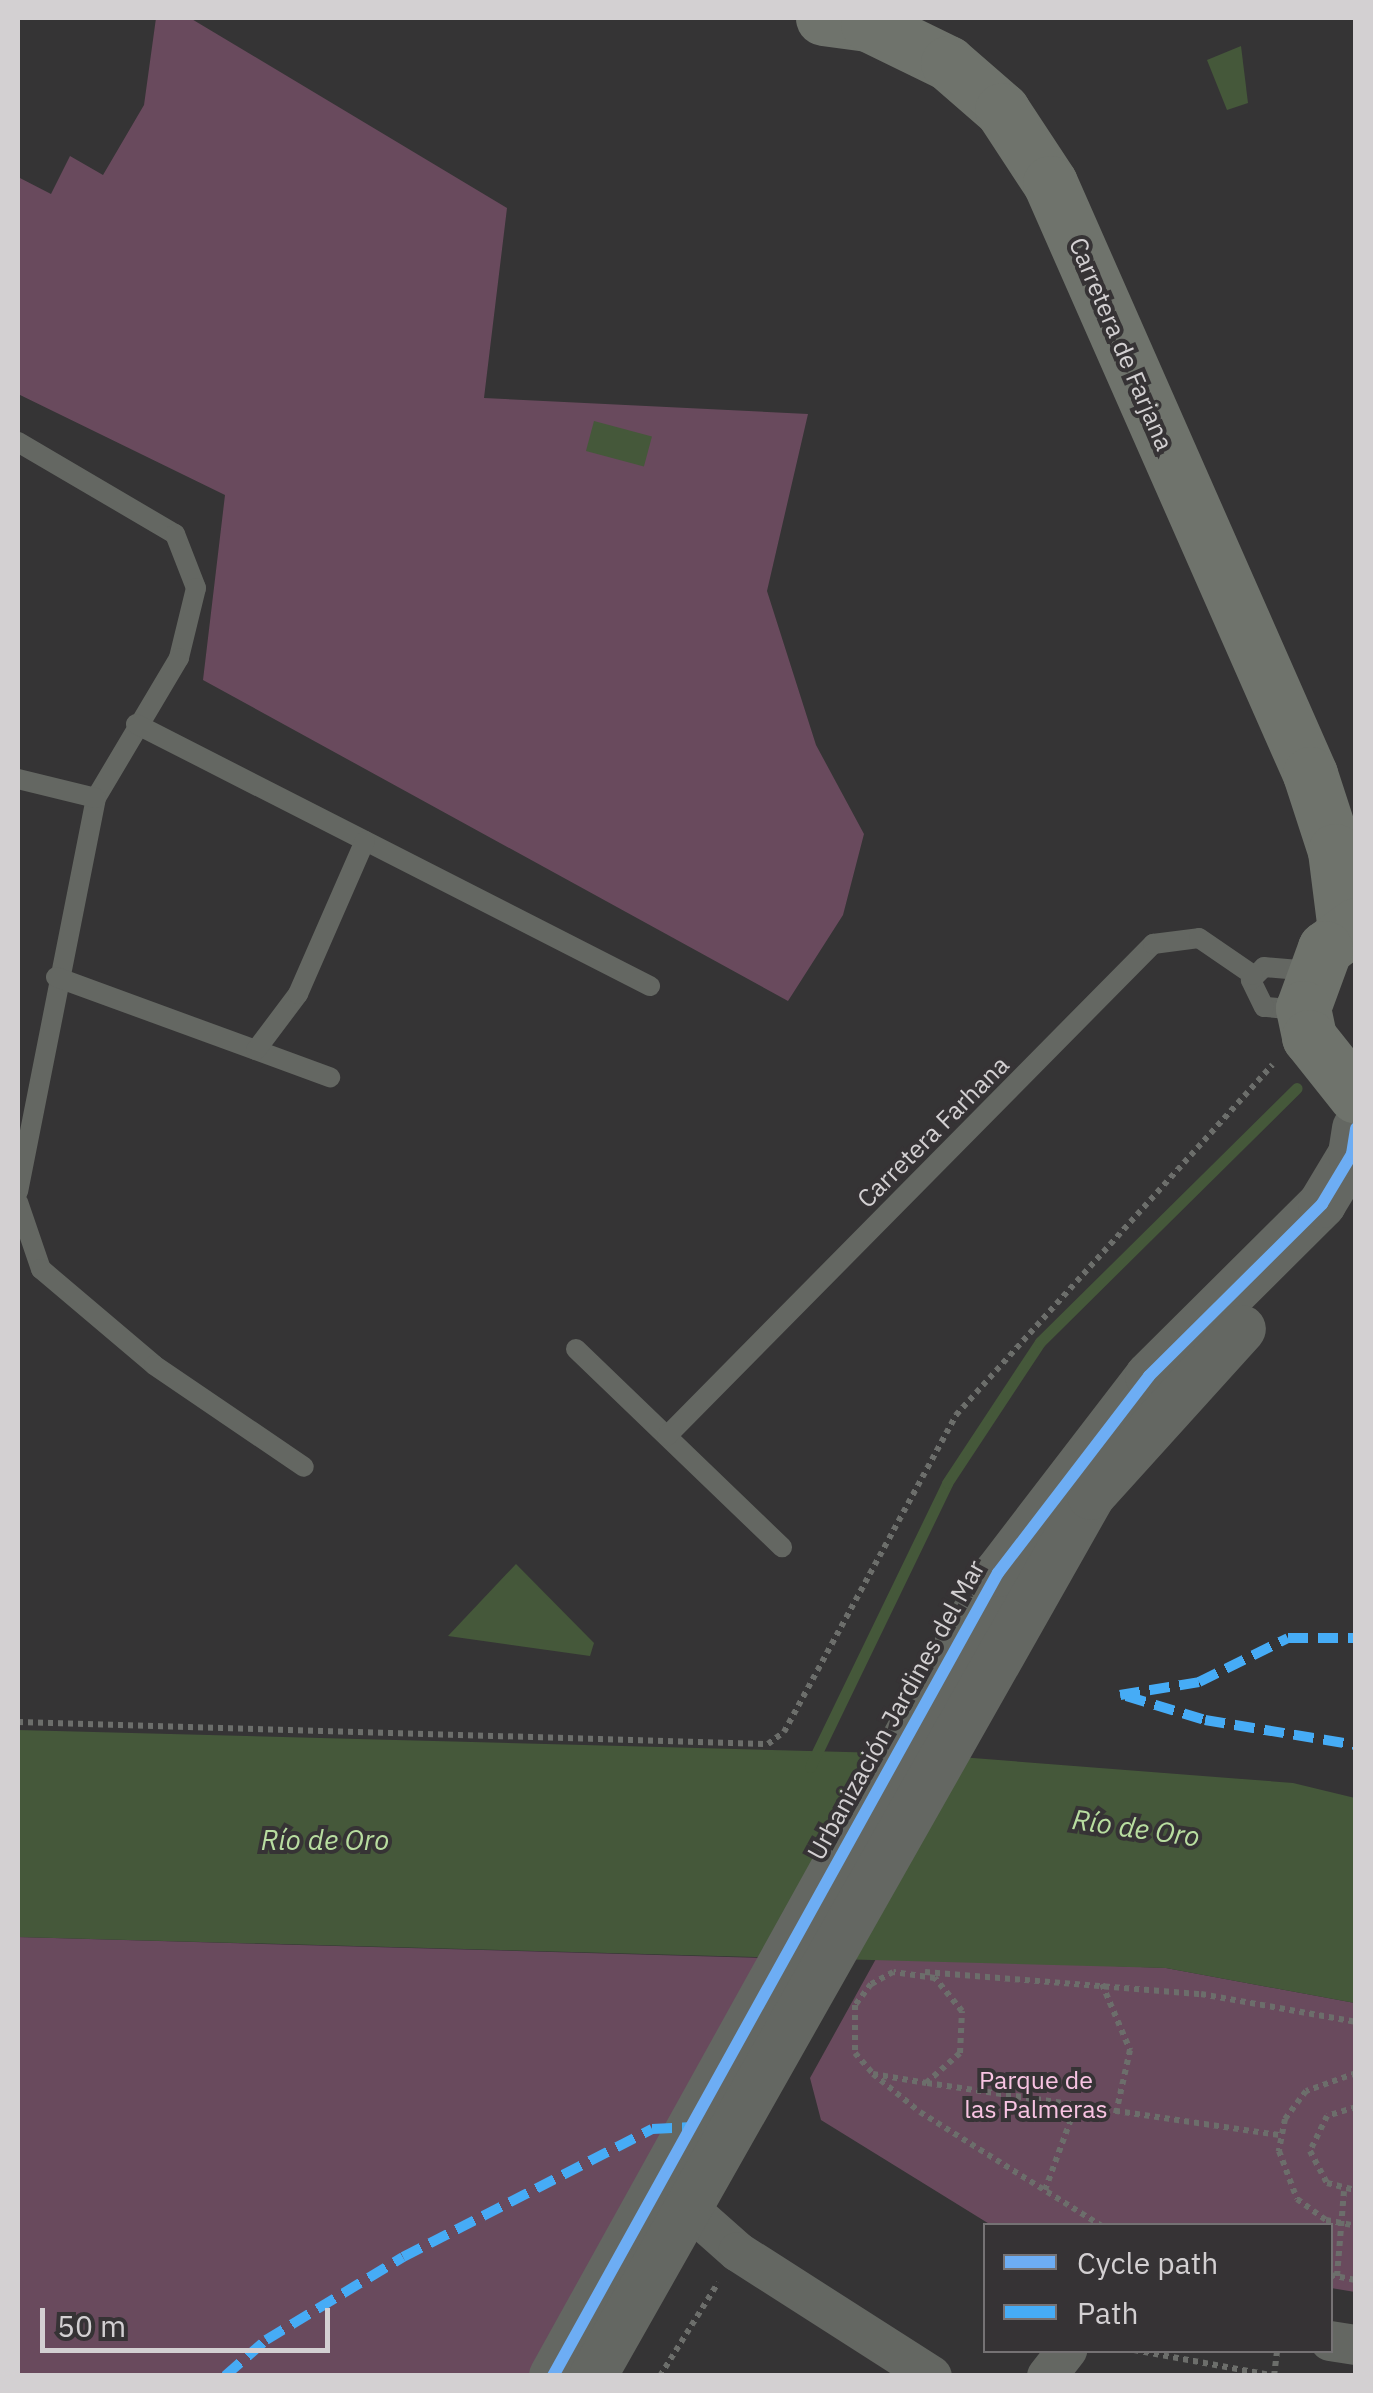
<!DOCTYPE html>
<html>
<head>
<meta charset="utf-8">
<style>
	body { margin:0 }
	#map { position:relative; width:1373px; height:2393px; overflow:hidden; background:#353435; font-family:"IBM Plex Sans",sans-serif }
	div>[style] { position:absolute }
	.green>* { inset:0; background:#694a5d }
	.water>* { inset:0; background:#45583a; transform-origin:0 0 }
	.stream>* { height:11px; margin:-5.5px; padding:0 5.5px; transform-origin:5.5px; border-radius:5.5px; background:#45583a }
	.path>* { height:6px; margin-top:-3px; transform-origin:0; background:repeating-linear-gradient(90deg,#6c6e6b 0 5px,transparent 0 10px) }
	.service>* { height:20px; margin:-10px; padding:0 10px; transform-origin:10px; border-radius:10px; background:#646762 }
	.minor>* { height:40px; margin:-20px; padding:0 20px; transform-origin:20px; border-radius:20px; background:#646762 }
	.tertiary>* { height:48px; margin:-24px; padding:0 24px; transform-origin:24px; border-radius:24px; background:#646762 }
	.secondary>* { height:55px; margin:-27.5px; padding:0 27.5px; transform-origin:27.5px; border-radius:27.5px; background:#6f736c }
	.quiet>* { height:10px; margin-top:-5px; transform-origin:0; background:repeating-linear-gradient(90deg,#46acf6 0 20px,transparent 0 30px) }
	.cycleway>* { height:12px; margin:-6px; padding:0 6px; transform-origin:6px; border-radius:6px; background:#6dadf4 }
	span { translate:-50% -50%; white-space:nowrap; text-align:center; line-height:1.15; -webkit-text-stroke:8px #363335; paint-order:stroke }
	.street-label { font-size:25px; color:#d3d0d2 }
	.park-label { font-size:25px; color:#f8c3e2 }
	.water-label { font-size:28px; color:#b8dda0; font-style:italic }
	.frame { position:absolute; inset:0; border:20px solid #d3d0d2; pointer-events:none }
	.legend { position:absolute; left:983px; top:2223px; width:350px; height:130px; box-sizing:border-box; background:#363335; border:2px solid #757274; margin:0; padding:12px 18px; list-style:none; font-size:30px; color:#d3d0d2 }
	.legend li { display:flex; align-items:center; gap:20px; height:50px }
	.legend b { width:50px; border:2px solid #757274 }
	.scale { position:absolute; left:40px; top:2308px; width:290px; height:45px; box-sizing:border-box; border:5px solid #d3d0d2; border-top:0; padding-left:12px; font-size:30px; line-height:35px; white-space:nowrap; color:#d3d0d2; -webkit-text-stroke:8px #363335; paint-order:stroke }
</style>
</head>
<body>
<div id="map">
	<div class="green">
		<div style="clip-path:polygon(156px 18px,190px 18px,507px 208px,484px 398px,808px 414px,767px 591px,816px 745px,864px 834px,843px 915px,788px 1001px,203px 680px,225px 495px,18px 394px,18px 177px,51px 194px,70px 156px,103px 175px,144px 105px)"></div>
		<div style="clip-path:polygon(18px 1937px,766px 1958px,531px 2375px,18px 2376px)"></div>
		<div style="clip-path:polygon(877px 1957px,1166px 1968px,1355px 2003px,1355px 2292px,1331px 2288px,1330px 2226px,991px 2225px,821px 2120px,810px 2078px)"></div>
	</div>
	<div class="water">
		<div style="clip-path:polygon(1241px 46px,1248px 103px,1227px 110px,1207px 60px)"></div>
		<div style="left:594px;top:421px;width:60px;height:31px;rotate:15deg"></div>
		<div style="clip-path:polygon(516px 1564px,594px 1643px,590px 1656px,448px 1636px)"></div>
		<div style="clip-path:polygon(18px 1730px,921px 1754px,1293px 1783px,1355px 1798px,1355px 2003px,1166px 1968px,18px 1937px)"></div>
	</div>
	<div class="stream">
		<div style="left:810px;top:1767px;width:315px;rotate:-64.2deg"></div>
		<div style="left:947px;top:1483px;width:169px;rotate:-56.6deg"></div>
		<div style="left:1040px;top:1342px;width:361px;rotate:-44.7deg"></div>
	</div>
	<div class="path">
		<div style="left:18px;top:1722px;width:750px;rotate:1.68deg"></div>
		<div style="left:768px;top:1744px;width:20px;rotate:-37deg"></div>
		<div style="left:784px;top:1732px;width:361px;rotate:-61.5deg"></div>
		<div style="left:956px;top:1415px;width:472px;rotate:-47.9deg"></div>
		<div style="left:925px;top:1972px;width:277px;rotate:4.6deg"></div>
		<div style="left:1201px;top:1994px;width:158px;rotate:10.2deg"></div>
		<div style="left:1102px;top:1984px;width:72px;rotate:67deg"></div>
		<div style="left:1130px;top:2050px;width:65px;rotate:102.5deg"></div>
		<div style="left:1356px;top:2073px;width:53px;rotate:160.2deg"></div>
		<div style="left:1306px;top:2091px;width:35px;rotate:127deg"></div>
		<div style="left:1285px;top:2119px;width:33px;rotate:101deg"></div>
		<div style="left:1279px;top:2151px;width:51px;rotate:69.4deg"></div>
		<div style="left:1297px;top:2199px;width:36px;rotate:36deg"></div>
		<div style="left:1326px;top:2220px;width:31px;rotate:11deg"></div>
		<div style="left:873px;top:2074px;width:54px;rotate:9.6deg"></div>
		<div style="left:926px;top:2083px;width:45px;rotate:-41.4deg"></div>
		<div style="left:960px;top:2053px;width:42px;rotate:-87.3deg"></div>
		<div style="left:962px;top:2011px;width:43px;rotate:-129.3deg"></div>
		<div style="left:935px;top:1978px;width:42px;rotate:-171.9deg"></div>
		<div style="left:893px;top:1972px;width:25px;rotate:151deg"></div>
		<div style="left:871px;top:1984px;width:26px;rotate:127deg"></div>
		<div style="left:855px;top:2005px;width:48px;rotate:90deg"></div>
		<div style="left:855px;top:2053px;width:28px;rotate:49deg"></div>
		<div style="left:873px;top:2074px;width:60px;rotate:39deg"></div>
		<div style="left:920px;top:2112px;width:215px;rotate:32.1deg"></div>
		<div style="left:927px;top:2083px;width:357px;rotate:8.4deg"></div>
		<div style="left:1356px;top:2107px;width:30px;rotate:163deg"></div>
		<div style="left:1327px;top:2116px;width:39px;rotate:116deg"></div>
		<div style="left:1310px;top:2151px;width:36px;rotate:62deg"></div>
		<div style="left:1327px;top:2183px;width:30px;rotate:14deg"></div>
		<div style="left:1045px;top:2190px;width:87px;rotate:-69.9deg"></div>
		<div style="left:1330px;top:2275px;width:26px;rotate:11deg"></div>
		<div style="left:1337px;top:2276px;width:85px;rotate:-85.3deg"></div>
		<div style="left:1134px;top:2350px;width:144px;rotate:10.4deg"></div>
		<div style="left:660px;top:2376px;width:110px;rotate:-58.1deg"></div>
		<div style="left:1274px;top:2376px;width:26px;rotate:-83deg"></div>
	</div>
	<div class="service">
		<div style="left:18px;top:442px;width:182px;rotate:30.4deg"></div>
		<div style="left:175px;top:534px;width:58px;rotate:68.7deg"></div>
		<div style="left:196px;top:588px;width:72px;rotate:103.7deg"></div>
		<div style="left:179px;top:658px;width:163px;rotate:120.7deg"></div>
		<div style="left:96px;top:798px;width:401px;rotate:101.2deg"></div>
		<div style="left:136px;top:724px;width:577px;rotate:27.01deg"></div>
		<div style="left:18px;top:779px;width:80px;rotate:13.7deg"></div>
		<div style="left:56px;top:977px;width:292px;rotate:20.1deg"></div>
		<div style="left:1300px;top:1010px;width:36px;rotate:-175deg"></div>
		<div style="left:1264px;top:1007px;width:30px;rotate:-116deg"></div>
		<div style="left:1251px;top:980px;width:18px;rotate:-45deg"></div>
		<div style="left:1264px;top:967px;width:47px;rotate:4.9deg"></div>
		<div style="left:256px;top:1050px;width:70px;rotate:-53.1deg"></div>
		<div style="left:298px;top:994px;width:167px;rotate:-66.4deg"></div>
		<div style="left:18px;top:1202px;width:71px;rotate:71.1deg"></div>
		<div style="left:41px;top:1269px;width:148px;rotate:40.3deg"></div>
		<div style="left:154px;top:1365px;width:181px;rotate:34.2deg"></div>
		<div style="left:576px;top:1349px;width:286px;rotate:43.9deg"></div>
		<div style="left:667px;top:1436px;width:692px;rotate:-45.35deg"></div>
		<div style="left:1153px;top:944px;width:46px;rotate:-7.4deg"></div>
		<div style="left:1199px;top:938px;width:65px;rotate:34.4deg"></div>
	</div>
	<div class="minor">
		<div style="left:686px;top:2206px;width:69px;rotate:41.5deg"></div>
		<div style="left:738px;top:2252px;width:230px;rotate:32.6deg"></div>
		<div style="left:1330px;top:2341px;width:26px;rotate:9deg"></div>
		<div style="left:1047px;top:2376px;width:33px;rotate:-52deg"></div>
	</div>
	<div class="tertiary">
		<div style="left:553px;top:2376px;width:918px;rotate:-61.01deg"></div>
		<div style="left:998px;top:1573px;width:248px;rotate:-52.5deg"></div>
		<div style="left:1149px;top:1376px;width:244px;rotate:-44.8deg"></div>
		<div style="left:1322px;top:1204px;width:58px;rotate:-59deg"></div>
		<div style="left:1352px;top:1154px;width:26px;rotate:-81deg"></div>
		<div style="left:593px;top:2376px;width:1011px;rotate:-60.49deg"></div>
		<div style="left:1091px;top:1496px;width:225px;rotate:-47.9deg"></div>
	</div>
	<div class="secondary">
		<div style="left:823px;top:18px;width:45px;rotate:7.6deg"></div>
		<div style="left:868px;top:24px;width:89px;rotate:26deg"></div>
		<div style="left:948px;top:63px;width:72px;rotate:41deg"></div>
		<div style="left:1002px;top:110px;width:87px;rotate:56.7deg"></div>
		<div style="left:1050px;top:183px;width:646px;rotate:66.25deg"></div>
		<div style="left:1310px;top:774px;width:81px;rotate:72deg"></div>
		<div style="left:1335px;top:851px;width:80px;rotate:82.8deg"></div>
		<div style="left:1356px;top:925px;width:39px;rotate:143deg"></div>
		<div style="left:1325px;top:948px;width:64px;rotate:110.1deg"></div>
		<div style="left:1303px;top:1008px;width:30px;rotate:78deg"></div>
		<div style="left:1309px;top:1037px;width:75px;rotate:51.5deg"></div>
	</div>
	<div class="quiet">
		<div style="left:1120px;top:1695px;width:80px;rotate:-9.3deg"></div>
		<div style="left:1199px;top:1682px;width:99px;rotate:-26.3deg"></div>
		<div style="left:1288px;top:1638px;width:68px"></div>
		<div style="left:1126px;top:1696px;width:83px;rotate:16.9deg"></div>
		<div style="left:1205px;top:1720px;width:153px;rotate:9.4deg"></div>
		<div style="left:225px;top:2376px;width:55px;rotate:-41.3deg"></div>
		<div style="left:266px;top:2340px;width:160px;rotate:-31.2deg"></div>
		<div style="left:403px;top:2257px;width:280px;rotate:-27.2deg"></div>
		<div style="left:652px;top:2129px;width:41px;rotate:-2.8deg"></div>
	</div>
	<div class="cycleway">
		<div style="left:553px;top:2376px;width:918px;rotate:-61.01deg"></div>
		<div style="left:998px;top:1573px;width:248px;rotate:-52.5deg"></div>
		<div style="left:1149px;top:1376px;width:244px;rotate:-44.8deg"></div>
		<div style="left:1322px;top:1204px;width:58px;rotate:-59deg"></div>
		<div style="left:1352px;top:1154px;width:26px;rotate:-81deg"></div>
	</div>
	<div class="street-label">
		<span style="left:1121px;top:344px;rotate:67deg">Carretera de Farjana</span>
		<span style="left:933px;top:1132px;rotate:-45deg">Carretera Farhana</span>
		<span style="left:896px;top:1710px;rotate:-61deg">Urbanización Jardines del Mar</span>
	</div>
	<div class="park-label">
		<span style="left:1036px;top:2095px">Parque de<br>las Palmeras</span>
	</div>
	<div class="water-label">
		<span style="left:1136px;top:1828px;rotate:8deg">Río de Oro</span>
		<span style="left:325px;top:1840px">Río de Oro</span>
	</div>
	<div class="frame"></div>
	<ul class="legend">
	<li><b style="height:12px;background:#6dadf4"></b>Cycle path</li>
	<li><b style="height:12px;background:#46acf6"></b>Path</li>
	</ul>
	<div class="scale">50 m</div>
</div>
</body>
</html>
